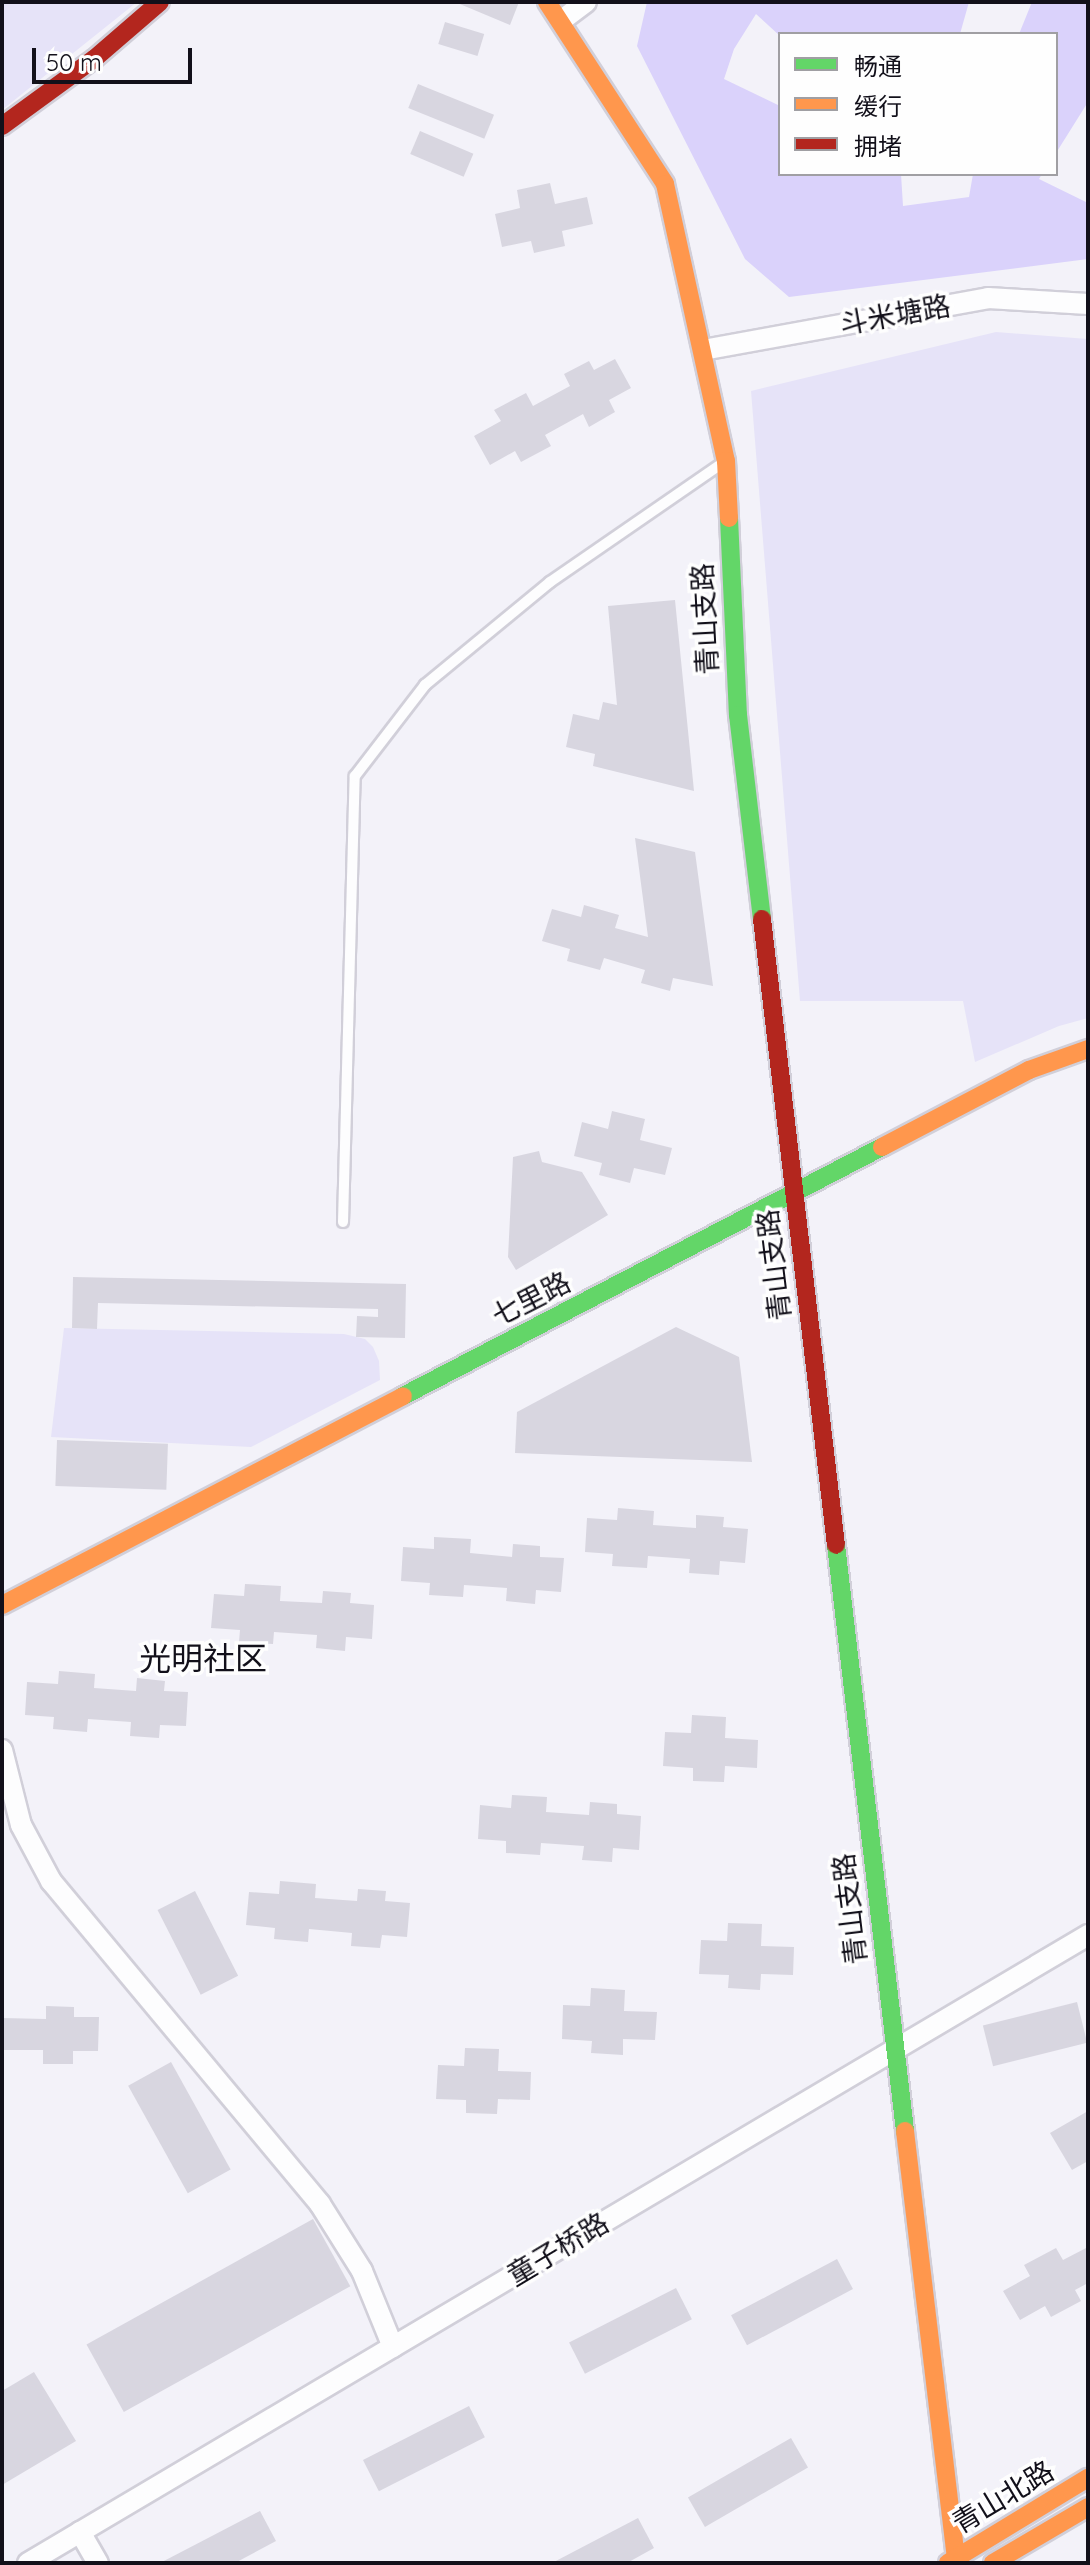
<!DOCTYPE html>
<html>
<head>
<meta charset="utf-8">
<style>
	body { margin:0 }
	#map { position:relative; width:1090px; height:2565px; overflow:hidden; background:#f3f2f9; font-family:Quicksand,"Noto Sans SC",sans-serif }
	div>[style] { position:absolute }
	.green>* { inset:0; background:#e6e3f8 }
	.water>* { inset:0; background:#dad2fb }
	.building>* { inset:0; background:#d8d6e0; transform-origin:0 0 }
	.roads { filter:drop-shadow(2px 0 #d1cfd9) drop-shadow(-2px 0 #d1cfd9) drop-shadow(0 2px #d1cfd9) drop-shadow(0 -2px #d1cfd9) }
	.lane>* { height:10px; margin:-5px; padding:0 5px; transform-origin:5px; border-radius:5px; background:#fdfdfe }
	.street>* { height:20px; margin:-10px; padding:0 10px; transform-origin:10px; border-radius:10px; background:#fdfdfe }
	.fast>* { height:18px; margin:-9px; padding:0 9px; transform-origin:9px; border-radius:9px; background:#63d668 }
	.slow>* { height:18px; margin:-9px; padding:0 9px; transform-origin:9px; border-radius:9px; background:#ff974d }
	.jam>* { height:18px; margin:-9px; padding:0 9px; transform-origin:9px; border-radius:9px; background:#b3261e }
	span { translate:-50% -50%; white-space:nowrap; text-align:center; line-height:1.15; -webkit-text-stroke:7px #fefefe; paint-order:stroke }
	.street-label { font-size:28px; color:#12101a }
	.quarter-label { font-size:32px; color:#12101a }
	.frame { position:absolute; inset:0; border:4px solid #12101a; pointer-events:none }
	.legend { position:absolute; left:778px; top:32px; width:280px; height:144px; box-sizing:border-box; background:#fefefe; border:2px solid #a09fa3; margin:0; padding:10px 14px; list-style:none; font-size:24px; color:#12101a }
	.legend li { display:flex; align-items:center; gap:16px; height:40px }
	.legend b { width:40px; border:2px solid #a09fa3 }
	.scale { position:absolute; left:32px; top:48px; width:160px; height:36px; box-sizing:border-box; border:4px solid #12101a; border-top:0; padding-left:10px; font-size:24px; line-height:28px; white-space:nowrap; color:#12101a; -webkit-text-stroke:6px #fefefe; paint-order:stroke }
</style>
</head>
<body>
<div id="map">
	<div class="green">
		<div style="clip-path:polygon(2px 2px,137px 2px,2px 110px)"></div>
		<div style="clip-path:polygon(996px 332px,1088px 339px,1088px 1018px,1059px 1026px,975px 1062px,963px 1001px,800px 1001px,751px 391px)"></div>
		<div style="clip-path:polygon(64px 1328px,344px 1334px,365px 1339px,373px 1347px,379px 1361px,380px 1380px,251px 1447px,51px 1437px)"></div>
	</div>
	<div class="water">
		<div style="clip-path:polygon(647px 2px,969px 2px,960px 34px,780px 36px,756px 14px,734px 49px,724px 79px,780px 106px,780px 174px,901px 174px,903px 206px,969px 197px,973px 174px,1042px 174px,1039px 179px,1088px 203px,1088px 259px,789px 297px,745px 259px,637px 46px)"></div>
		<div style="clip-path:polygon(1032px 2px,1088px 2px,1088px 102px,1056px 153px,1056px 34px,1019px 34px)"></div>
	</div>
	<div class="building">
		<div style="clip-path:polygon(455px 2px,519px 2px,510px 25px)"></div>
		<div style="left:445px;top:22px;width:41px;height:23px;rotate:17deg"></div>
		<div style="left:418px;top:84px;width:82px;height:26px;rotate:22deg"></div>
		<div style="left:420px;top:131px;width:58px;height:25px;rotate:23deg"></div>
		<div style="clip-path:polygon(550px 183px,555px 204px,587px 197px,593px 224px,562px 231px,565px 246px,534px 253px,531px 241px,502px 247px,495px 214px,520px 208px,517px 190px)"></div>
		<div style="clip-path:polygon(615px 359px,631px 388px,609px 400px,615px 412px,589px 427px,583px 414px,545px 435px,551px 446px,521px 462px,515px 451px,490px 465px,474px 436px,501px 421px,494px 410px,526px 393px,533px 406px,570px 386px,564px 374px,589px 361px,594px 370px)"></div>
		<div style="clip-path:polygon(675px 600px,694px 791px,593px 766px,595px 754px,566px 747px,573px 714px,599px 720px,603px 702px,617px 705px,608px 606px)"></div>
		<div style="clip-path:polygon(635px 838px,695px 852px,713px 986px,673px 978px,670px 991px,641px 983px,645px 970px,604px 958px,600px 970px,567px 961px,570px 949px,542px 941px,552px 909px,581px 917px,584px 905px,619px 915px,615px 928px,648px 937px)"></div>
		<div style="clip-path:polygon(612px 1111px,645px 1119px,640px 1140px,672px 1148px,665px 1175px,634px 1168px,630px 1183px,599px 1175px,602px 1163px,574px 1156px,582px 1122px,608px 1129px)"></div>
		<div style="clip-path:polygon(539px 1151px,542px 1162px,582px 1172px,608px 1215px,516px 1270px,508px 1257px,513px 1157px)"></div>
		<div style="clip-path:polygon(73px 1277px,406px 1284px,405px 1338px,356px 1337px,357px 1316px,378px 1317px,378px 1309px,98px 1303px,97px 1329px,72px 1328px)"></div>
		<div style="clip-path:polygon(676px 1327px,739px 1357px,752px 1462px,515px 1453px,517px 1412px)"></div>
		<div style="left:57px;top:1440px;width:111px;height:46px;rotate:2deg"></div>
		<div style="clip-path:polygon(618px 1508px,654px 1511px,653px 1525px,696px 1528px,696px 1515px,724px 1517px,723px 1527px,748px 1529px,745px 1563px,720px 1561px,719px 1575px,689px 1573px,690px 1559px,648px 1556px,647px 1568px,612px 1566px,613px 1554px,585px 1552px,587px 1518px,617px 1520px)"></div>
		<div style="clip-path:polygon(434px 1537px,471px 1539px,470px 1553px,512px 1557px,513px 1544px,540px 1546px,540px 1557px,564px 1558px,561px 1592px,536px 1590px,535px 1604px,506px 1601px,507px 1588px,464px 1585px,463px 1597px,429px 1595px,430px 1583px,401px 1581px,403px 1547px,434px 1549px)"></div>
		<div style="clip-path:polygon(245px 1584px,281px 1586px,280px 1601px,322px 1603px,323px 1591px,351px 1593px,350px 1603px,374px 1605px,372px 1639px,346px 1637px,345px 1651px,316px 1648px,317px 1635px,274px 1632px,273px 1644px,239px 1642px,240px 1630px,211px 1628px,214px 1594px,244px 1596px)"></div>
		<div style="clip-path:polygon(59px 1671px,95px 1674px,94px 1688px,136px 1691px,137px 1678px,165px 1681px,164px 1691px,188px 1692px,186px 1726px,160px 1725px,159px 1738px,130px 1736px,131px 1722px,88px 1719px,87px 1732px,53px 1729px,54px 1717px,25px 1715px,27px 1682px,58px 1684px)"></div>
		<div style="clip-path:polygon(692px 1715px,726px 1717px,725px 1738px,758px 1740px,757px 1768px,725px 1766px,724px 1782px,693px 1781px,693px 1768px,663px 1766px,665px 1732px,691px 1733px)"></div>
		<div style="clip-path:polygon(512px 1795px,547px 1797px,546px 1812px,589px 1815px,590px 1802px,617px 1804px,617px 1814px,641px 1816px,639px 1850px,613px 1848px,612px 1862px,582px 1860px,584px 1846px,541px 1843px,540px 1855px,506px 1853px,506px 1841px,478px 1839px,480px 1805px,511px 1808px)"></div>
		<div style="clip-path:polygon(280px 1881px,316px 1884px,315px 1898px,357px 1901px,358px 1889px,386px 1891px,385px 1901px,410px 1903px,407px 1937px,382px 1935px,380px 1948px,351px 1946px,352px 1933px,309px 1929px,308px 1942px,274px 1939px,275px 1928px,246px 1925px,249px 1892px,279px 1894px)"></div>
		<div style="left:195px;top:1891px;width:95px;height:42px;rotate:63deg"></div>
		<div style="clip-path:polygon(728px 1923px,762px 1924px,761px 1946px,794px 1947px,793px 1975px,761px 1974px,760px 1990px,728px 1988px,729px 1975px,699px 1974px,701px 1940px,727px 1941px)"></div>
		<div style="clip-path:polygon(591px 1988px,625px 1990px,624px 2011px,657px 2012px,655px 2040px,623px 2039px,623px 2055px,591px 2053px,592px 2041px,562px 2039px,563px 2005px,590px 2006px)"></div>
		<div style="left:1077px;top:2002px;width:42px;height:97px;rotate:76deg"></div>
		<div style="clip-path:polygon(46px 2006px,74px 2007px,74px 2017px,99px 2017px,98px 2051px,73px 2051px,73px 2064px,43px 2064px,43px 2050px,2px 2050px,2px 2018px,46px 2019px)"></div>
		<div style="clip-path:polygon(465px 2048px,499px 2049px,498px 2071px,531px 2072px,530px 2100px,498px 2099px,497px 2114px,466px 2113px,466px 2100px,436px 2099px,438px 2065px,464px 2066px)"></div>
		<div style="left:171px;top:2062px;width:123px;height:49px;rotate:61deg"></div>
		<div style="clip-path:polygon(1088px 2111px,1088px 2161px,1072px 2170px,1050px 2133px)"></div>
		<div style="left:313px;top:2219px;width:77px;height:259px;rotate:61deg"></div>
		<div style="clip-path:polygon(1088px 2247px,1088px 2283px,1075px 2290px,1081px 2301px,1051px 2317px,1045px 2306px,1020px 2320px,1003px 2291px,1030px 2276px,1024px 2265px,1056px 2248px,1063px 2260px)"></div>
		<div style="left:837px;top:2259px;width:34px;height:120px;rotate:62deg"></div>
		<div style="left:676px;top:2288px;width:35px;height:120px;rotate:63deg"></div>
		<div style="clip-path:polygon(34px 2372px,76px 2441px,2px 2485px,2px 2391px)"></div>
		<div style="left:469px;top:2406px;width:35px;height:119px;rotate:63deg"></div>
		<div style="left:791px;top:2438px;width:34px;height:119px;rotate:60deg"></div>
		<div style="clip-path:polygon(260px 2511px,276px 2541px,235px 2563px,160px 2563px)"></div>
		<div style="clip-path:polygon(638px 2518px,654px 2548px,627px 2563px,552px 2563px)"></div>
	</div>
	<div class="roads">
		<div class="lane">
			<div style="left:343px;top:1222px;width:446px;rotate:-88.5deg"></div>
			<div style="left:355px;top:776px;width:115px;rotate:-52.4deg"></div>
			<div style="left:425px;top:685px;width:162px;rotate:-39.5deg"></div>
			<div style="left:550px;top:582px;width:208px;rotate:-34.6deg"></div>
		</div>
		<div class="street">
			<div style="left:562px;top:20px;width:30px;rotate:-37deg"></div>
			<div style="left:703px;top:350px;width:290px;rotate:-10.3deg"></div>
			<div style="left:988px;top:298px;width:100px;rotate:3.4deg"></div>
			<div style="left:2px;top:1750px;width:77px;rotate:75.8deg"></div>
			<div style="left:21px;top:1825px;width:64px;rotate:61.8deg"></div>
			<div style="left:51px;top:1881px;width:420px;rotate:50.2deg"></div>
			<div style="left:320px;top:2204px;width:79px;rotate:57.9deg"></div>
			<div style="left:362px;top:2271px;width:82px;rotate:67.8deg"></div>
			<div style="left:80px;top:2532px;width:36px;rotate:60deg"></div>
			<div style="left:28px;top:2563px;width:1232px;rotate:-30.64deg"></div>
		</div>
		<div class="fast">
			<div style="left:729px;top:518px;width:197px;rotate:87.4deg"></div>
			<div style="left:738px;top:715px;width:205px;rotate:83.3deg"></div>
			<div style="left:403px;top:1396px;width:540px;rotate:-27.47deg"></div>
			<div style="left:836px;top:1545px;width:590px;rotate:83.28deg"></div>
		</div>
		<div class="slow">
			<div style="left:547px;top:2px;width:217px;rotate:57deg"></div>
			<div style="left:665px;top:184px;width:284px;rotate:77.6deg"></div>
			<div style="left:726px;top:461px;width:57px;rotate:87deg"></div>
			<div style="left:882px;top:1147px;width:166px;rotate:-27.6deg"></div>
			<div style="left:1029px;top:1070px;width:63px;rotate:-19.6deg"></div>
			<div style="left:2px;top:1605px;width:452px;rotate:-27.5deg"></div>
			<div style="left:905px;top:2131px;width:430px;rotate:83.2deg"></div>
			<div style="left:948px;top:2563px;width:164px;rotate:-31.3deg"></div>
			<div style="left:993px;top:2563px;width:110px;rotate:-30.5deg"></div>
		</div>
		<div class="jam">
			<div style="left:2px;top:126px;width:114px;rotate:-36.1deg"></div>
			<div style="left:94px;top:59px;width:87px;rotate:-40.8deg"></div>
			<div style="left:762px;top:919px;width:630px;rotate:83.26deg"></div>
		</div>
	</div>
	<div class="street-label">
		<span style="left:895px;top:315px;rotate:-10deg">斗米塘路</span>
		<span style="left:705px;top:619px;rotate:-93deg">青山支路</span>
		<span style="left:774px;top:1265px;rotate:-97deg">青山支路</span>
		<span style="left:531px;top:1299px;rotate:-27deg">七里路</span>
		<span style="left:850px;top:1909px;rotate:-97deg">青山支路</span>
		<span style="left:558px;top:2249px;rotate:-31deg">童子桥路</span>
		<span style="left:1003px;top:2497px;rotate:-31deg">青山北路</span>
	</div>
	<div class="quarter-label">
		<span style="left:203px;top:1658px">光明社区</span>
	</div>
	<div class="frame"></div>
	<ul class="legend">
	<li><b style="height:10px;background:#63d668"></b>畅通</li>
	<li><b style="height:10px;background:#ff974d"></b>缓行</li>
	<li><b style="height:10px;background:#b3261e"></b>拥堵</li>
	</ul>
	<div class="scale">50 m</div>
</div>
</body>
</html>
